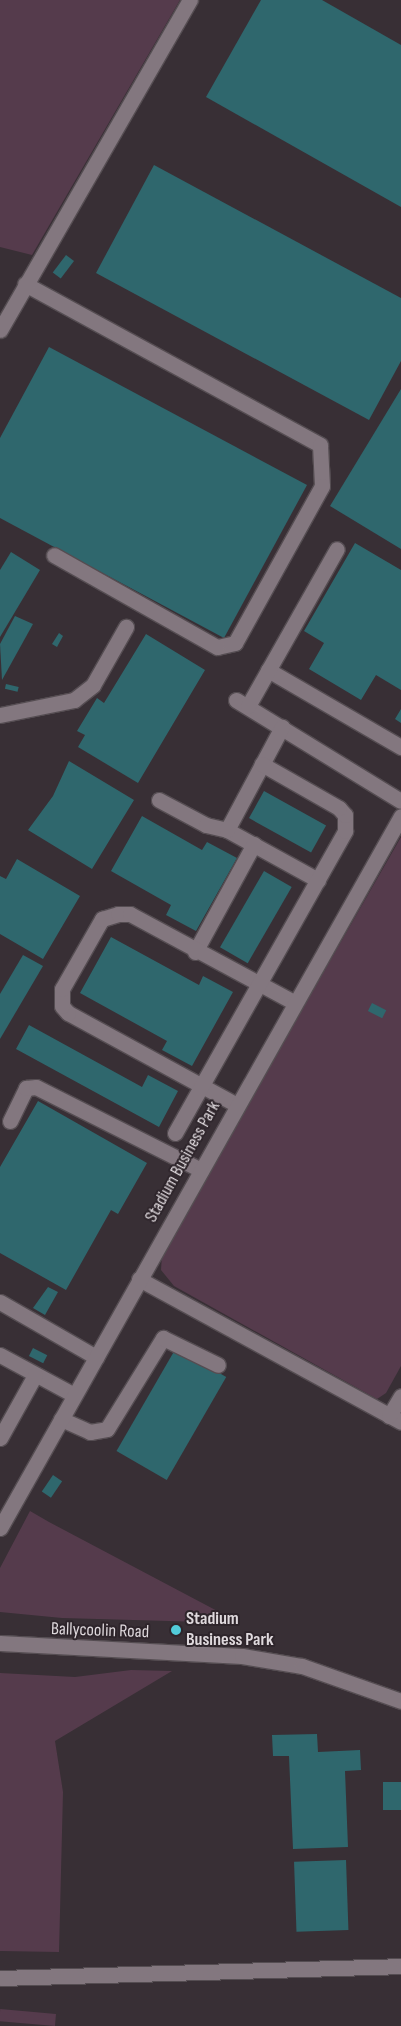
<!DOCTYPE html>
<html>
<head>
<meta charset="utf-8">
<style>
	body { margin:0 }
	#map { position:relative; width:401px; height:2026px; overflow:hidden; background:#382f35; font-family:"Sofia Sans Condensed",sans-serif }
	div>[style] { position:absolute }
	.green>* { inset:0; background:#553b4c; transform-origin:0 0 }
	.building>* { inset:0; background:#2f676d; transform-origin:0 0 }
	.roads { filter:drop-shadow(1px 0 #554d52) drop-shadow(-1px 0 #554d52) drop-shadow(0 1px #554d52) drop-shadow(0 -1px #554d52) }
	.minor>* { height:15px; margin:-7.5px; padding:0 7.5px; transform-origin:7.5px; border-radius:7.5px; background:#83777f }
	.dots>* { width:14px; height:14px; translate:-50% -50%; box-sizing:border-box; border:2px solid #2e252b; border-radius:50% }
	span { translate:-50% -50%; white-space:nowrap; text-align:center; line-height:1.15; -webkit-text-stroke:4px #2e252b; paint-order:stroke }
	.street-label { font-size:18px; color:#dfd9dd }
	.poi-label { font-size:18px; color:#dfd9dd; font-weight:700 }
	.left { translate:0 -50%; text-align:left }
</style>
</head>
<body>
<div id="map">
	<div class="green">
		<div style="clip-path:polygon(0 0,180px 0,32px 255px,0 247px)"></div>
		<div style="clip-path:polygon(401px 837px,401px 1366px,386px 1393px,377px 1399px,174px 1286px,161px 1270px,162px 1254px)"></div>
		<div style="clip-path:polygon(30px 1511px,49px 1522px,240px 1623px,62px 1618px,0 1612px,0 1568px)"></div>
		<div style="clip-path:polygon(131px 1670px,172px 1671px,55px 1741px,63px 1792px,59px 1952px,0 1951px,0 1673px,75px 1677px)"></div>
		<div style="left:56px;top:2014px;width:12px;height:56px;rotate:95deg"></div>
	</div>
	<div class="building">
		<div style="clip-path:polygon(261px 0,322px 0,401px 45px,401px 207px,206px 97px)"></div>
		<div style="clip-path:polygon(154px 165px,401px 298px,401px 361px,369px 420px,96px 273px)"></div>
		<div style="left:66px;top:255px;width:10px;height:22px;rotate:37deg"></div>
		<div style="clip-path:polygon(49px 347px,307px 485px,224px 638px,0 518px,0 438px)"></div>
		<div style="clip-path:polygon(401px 389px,401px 549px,330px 506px)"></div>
		<div style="clip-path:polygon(355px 543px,401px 570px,401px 690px,376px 675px,361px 700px,309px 669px,324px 643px,304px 631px)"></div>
		<div style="clip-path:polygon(11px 552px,40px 570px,0 637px,0 570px)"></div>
		<div style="clip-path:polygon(15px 616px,33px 624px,2px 680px,0 644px)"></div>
		<div style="clip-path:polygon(59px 633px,63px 636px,57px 647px,52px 644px)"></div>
		<div style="clip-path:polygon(146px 634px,205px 670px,138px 783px,78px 747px,85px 735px,77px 731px,97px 698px,104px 703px)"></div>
		<div style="left:6px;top:684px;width:13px;height:5px;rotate:13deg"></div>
		<div style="clip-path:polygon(401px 709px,401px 723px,395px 719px)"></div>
		<div style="clip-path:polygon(69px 761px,134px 800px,92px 869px,28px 830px,53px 796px)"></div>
		<div style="left:264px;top:791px;width:71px;height:31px;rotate:29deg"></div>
		<div style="clip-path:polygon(142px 816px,202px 850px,207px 842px,237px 858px,196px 931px,166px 915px,171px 905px,111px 871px)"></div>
		<div style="clip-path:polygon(17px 859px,80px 896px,43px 959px,0 934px,0 876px,6px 879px)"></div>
		<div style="left:264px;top:871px;width:32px;height:88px;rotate:30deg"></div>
		<div style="clip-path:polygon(111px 937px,199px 985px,203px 976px,233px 992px,192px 1066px,162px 1050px,167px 1041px,80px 993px)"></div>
		<div style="clip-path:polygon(23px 955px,43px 966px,0 1039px,0 994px)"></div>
		<div style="left:372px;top:1003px;width:16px;height:9px;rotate:27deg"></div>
		<div style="clip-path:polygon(29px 1025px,142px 1087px,148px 1075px,178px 1091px,159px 1127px,16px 1049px)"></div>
		<div style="clip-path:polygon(38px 1101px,147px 1163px,118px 1214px,111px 1210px,66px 1290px,0 1253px,0 1167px)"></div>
		<div style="clip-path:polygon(48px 1287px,58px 1292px,45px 1315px,33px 1308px)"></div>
		<div style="left:33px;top:1348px;width:16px;height:9px;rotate:27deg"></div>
		<div style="left:176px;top:1348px;width:58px;height:119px;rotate:30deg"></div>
		<div style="left:53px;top:1475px;width:11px;height:20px;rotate:34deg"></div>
		<div style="clip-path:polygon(317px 1734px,318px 1752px,360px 1750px,361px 1770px,345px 1771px,348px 1847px,293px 1849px,289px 1756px,273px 1756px,272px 1735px)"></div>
		<div style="left:401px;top:1782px;width:28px;height:18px;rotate:90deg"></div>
		<div style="left:346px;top:1860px;width:70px;height:52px;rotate:88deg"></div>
	</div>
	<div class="roads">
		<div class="minor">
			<div style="left:25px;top:284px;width:336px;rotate:28.6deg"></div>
			<div style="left:320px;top:445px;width:41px;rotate:87.2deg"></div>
			<div style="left:322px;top:486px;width:179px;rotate:119deg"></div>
			<div style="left:235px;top:643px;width:18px;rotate:167deg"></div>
			<div style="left:217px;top:647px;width:187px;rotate:-150.6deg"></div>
			<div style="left:0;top:330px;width:381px;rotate:-60.1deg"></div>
			<div style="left:268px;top:670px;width:154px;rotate:30.1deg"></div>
			<div style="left:236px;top:700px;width:193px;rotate:31.5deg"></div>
			<div style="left:248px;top:706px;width:180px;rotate:-60.5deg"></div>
			<div style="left:0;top:715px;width:76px;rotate:-11.5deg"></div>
			<div style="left:74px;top:700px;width:24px;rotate:-38deg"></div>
			<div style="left:93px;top:685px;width:67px;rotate:-60.4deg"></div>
			<div style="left:159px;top:800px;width:53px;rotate:28deg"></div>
			<div style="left:206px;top:825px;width:22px;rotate:13deg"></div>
			<div style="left:227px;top:830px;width:104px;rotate:28.8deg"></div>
			<div style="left:227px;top:830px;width:117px;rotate:-61.9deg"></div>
			<div style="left:195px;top:952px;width:123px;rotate:-61.4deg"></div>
			<div style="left:237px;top:1105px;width:192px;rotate:-151.4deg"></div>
			<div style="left:68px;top:1013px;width:9px;rotate:-131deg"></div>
			<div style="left:62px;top:1006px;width:17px;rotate:-90deg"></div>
			<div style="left:62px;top:989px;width:81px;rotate:-60.3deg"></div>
			<div style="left:102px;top:919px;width:17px;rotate:-17deg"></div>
			<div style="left:118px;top:914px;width:12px"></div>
			<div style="left:130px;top:914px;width:187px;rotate:28.3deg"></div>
			<div style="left:10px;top:1121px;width:37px;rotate:-64deg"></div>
			<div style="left:26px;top:1088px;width:10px;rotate:-6deg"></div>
			<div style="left:36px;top:1087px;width:185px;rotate:26.7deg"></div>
			<div style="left:175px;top:1133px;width:347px;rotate:-60.6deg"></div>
			<div style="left:345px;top:831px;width:16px;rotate:-90deg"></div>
			<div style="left:345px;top:815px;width:9px;rotate:-131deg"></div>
			<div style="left:339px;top:808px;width:89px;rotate:-150.3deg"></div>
			<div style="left:139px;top:1279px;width:298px;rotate:28.6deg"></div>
			<div style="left:0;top:1302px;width:111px;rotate:29.8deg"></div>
			<div style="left:0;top:1355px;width:84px;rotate:28.4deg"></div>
			<div style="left:389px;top:1416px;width:23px;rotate:-59deg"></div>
			<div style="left:61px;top:1419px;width:32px;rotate:24deg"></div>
			<div style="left:90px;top:1432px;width:17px;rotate:-10deg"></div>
			<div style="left:107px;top:1429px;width:107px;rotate:-58.4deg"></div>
			<div style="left:163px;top:1338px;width:61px;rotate:26.1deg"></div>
			<div style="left:0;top:1438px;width:72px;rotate:-60.9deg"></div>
			<div style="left:0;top:1528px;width:817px;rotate:-60.61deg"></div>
			<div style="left:0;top:1643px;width:242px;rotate:3.1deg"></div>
			<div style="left:242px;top:1656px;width:61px;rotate:9.5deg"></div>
			<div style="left:302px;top:1666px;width:105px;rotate:19.5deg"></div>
			<div style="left:0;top:1978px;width:401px;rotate:-1.7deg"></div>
		</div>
	</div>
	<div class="dots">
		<div style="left:176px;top:1630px;background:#52cbd9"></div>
	</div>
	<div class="street-label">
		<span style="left:183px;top:1162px;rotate:-61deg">Stadium Business Park</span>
		<span style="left:100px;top:1631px;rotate:2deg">Ballycoolin Road</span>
	</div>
	<div class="poi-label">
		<span class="left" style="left:186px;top:1630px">Stadium<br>Business Park</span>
	</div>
</div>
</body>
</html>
